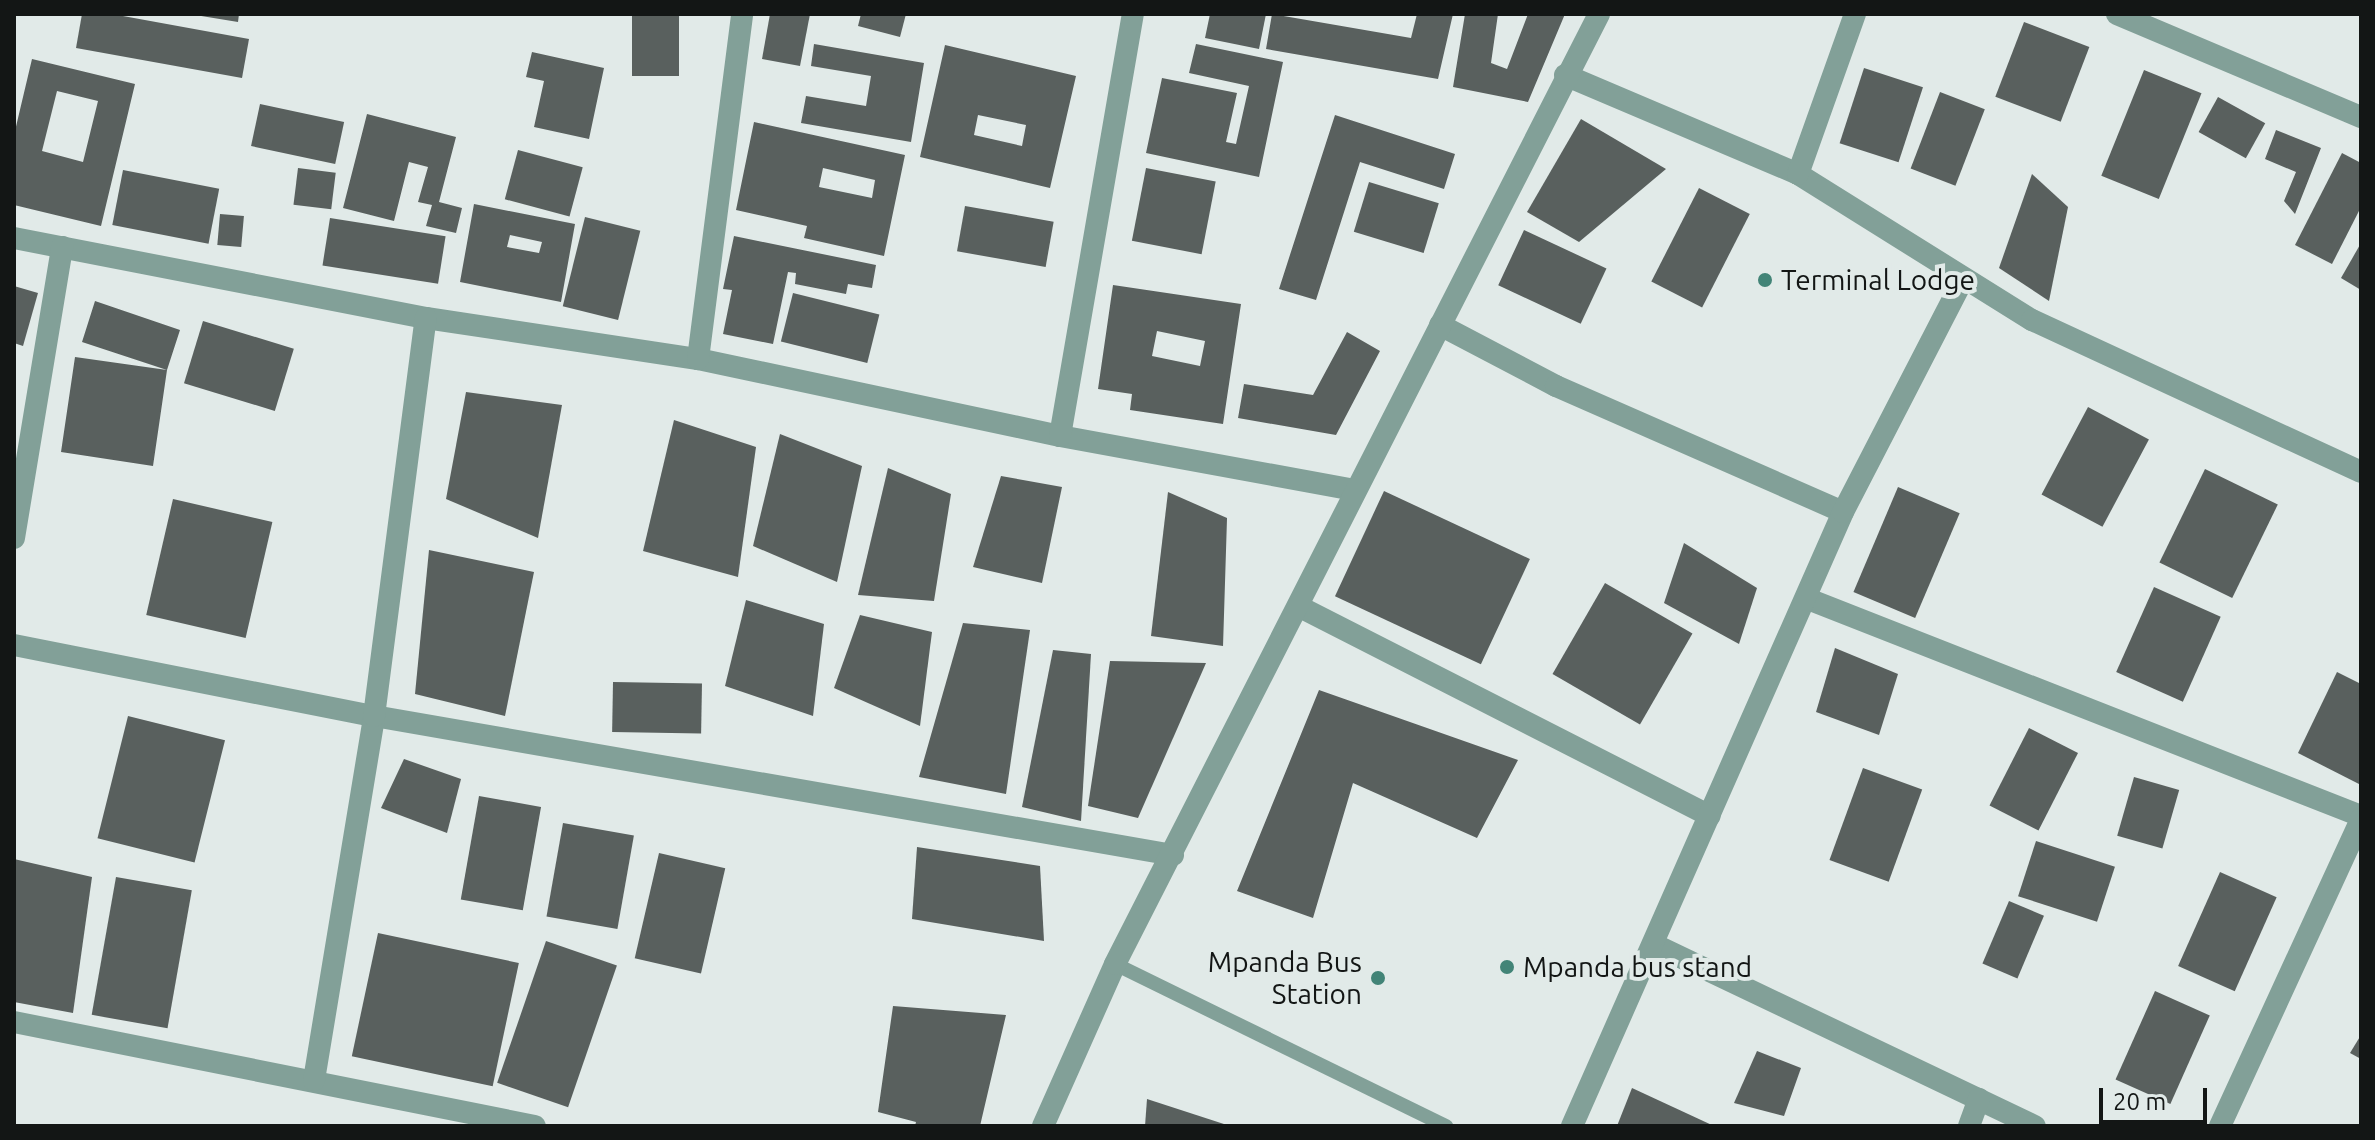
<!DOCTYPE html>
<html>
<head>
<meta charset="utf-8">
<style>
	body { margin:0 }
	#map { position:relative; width:2375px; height:1140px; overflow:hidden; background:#e1eae8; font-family:Ubuntu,sans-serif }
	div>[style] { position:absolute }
	.building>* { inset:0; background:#59605e; transform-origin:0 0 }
	.service>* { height:14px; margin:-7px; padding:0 7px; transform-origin:7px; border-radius:7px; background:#82a098 }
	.minor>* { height:22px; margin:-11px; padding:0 11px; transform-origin:11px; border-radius:11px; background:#82a098 }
	.dots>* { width:22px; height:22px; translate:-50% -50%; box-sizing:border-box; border:4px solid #e1eae8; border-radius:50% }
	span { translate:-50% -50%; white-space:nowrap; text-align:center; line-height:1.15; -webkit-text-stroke:8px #e1eae8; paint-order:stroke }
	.poi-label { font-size:28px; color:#131615 }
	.left { translate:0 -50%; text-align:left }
	.right { translate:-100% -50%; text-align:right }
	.frame { position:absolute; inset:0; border:16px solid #131615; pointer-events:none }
	.scale { position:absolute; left:2099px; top:1088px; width:108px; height:36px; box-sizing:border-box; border:4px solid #131615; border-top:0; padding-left:10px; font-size:24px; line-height:28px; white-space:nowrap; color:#131615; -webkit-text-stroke:6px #e1eae8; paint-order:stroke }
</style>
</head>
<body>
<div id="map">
	<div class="building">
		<div style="clip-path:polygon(82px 14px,112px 14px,249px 39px,242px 78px,76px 48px)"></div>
		<div style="clip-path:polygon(189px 14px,239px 14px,238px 22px)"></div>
		<div style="left:632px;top:14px;width:47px;height:62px"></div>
		<div style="clip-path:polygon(770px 14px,810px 14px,800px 66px,762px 59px)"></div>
		<div style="clip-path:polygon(861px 14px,906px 14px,900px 37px,858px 26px)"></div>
		<div style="clip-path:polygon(1210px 14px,1266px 14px,1259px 49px,1205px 38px)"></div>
		<div style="clip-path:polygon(1272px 14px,1411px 38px,1417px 14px,1453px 14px,1438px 79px,1266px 49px)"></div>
		<div style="clip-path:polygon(1465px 14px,1498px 14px,1491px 63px,1507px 69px,1528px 14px,1565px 14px,1528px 102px,1453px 87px)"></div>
		<div style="left:2024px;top:22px;width:70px;height:80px;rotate:21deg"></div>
		<div style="clip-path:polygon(814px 44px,924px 63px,911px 142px,801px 123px,806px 96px,866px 106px,871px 76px,811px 66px)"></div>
		<div style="clip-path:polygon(1196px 44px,1283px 62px,1259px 177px,1146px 153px,1162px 78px,1237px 93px,1226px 142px,1236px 144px,1249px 86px,1189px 73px)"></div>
		<div style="clip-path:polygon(evenodd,945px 45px,1076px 76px,1050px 188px,920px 157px,945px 45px,978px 115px,1026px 125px,1022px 146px,974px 135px,978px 115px)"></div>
		<div style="clip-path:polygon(532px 52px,604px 68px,589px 139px,534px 127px,544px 81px,526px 77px)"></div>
		<div style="clip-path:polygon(evenodd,32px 59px,135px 84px,101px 226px,14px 205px,14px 135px,32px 59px,57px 91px,98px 101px,83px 162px,42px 151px,57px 91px)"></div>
		<div style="left:1864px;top:68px;width:62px;height:79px;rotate:18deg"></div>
		<div style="left:2144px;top:70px;width:62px;height:114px;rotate:22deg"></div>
		<div style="left:1940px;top:92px;width:48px;height:82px;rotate:21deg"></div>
		<div style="left:2218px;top:97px;width:54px;height:40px;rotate:29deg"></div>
		<div style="left:260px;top:104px;width:86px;height:43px;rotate:12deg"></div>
		<div style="clip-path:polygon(367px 114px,456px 137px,439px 202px,462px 208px,456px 233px,426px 226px,432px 205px,418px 202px,428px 167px,409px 162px,394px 221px,343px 208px)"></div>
		<div style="clip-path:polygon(1335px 115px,1455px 154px,1444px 189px,1360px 162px,1316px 300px,1279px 289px)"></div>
		<div style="clip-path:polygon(1581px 119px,1666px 169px,1579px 242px,1527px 212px)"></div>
		<div style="clip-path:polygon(evenodd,754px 122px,905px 155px,884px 256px,804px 238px,807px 226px,736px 210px,754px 122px,823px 168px,875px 180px,872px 198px,819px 187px,823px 168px)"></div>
		<div style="clip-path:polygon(2276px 130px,2321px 148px,2295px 214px,2284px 201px,2296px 172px,2265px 159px)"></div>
		<div style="left:518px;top:150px;width:67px;height:51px;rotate:15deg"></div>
		<div style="clip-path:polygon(2342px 153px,2361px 163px,2361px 207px,2332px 264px,2295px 245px)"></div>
		<div style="left:298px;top:168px;width:38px;height:37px;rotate:7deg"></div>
		<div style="left:1146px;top:168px;width:71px;height:74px;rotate:11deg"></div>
		<div style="left:123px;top:170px;width:98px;height:56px;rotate:11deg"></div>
		<div style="clip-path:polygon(2032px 174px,2068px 207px,2049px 301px,1999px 268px)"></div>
		<div style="left:1369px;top:182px;width:73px;height:52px;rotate:17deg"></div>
		<div style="left:1699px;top:188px;width:57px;height:105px;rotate:27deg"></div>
		<div style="clip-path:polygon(evenodd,474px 204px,575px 224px,561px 302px,460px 282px,474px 204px,510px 235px,542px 242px,539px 253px,507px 247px,510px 235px)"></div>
		<div style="left:965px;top:206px;width:90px;height:46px;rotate:10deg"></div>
		<div style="left:220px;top:214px;width:24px;height:31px;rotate:5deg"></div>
		<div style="left:585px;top:217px;width:57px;height:92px;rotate:14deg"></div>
		<div style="left:330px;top:218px;width:117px;height:48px;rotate:9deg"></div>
		<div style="left:1524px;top:230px;width:91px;height:61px;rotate:25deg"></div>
		<div style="clip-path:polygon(734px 236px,876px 265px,872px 288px,848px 284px,846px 294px,795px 284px,796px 273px,788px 272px,773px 344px,723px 334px,732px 290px,723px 289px)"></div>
		<div style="clip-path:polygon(2361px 243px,2361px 290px,2341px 278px)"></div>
		<div style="clip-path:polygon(evenodd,1113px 285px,1241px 304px,1223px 424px,1130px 410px,1132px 394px,1098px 389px,1113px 285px,1157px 331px,1205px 341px,1200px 366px,1152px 356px,1157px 331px)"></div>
		<div style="clip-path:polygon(14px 286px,38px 293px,23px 346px,14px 343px)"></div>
		<div style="left:793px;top:293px;width:89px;height:50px;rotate:14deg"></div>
		<div style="clip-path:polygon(95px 301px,180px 330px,167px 370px,153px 466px,61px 452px,75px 357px,167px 370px,82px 342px)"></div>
		<div style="left:203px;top:321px;width:95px;height:65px;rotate:17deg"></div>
		<div style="clip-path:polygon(1347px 332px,1380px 351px,1336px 435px,1238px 418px,1244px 384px,1313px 395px)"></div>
		<div style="clip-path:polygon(466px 392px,562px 405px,538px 538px,446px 499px)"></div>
		<div style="left:2088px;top:407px;width:69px;height:99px;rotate:28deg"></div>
		<div style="clip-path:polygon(674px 420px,756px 447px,738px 577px,643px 551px)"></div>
		<div style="clip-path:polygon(780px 434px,862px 466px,837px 582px,753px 546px)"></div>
		<div style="clip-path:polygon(888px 468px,951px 494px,934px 601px,858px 595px)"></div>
		<div style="left:2205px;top:469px;width:81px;height:104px;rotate:26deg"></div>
		<div style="clip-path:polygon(1001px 476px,1062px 487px,1042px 583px,973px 567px)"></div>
		<div style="left:1898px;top:487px;width:67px;height:114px;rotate:23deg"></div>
		<div style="left:1384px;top:491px;width:161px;height:116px;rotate:25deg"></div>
		<div style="clip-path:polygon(1168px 492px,1227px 518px,1223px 646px,1151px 636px)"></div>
		<div style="left:173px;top:499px;width:102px;height:119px;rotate:13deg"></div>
		<div style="clip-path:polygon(1684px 543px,1757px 588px,1739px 644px,1664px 603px)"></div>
		<div style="clip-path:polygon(429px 550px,534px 572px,505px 716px,415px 694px)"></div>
		<div style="left:1605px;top:583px;width:101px;height:105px;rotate:30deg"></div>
		<div style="left:2154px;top:587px;width:73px;height:93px;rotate:24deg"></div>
		<div style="clip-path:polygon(746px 600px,824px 624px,813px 716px,725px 686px)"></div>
		<div style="clip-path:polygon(860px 615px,932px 632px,920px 726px,834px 688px)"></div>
		<div style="clip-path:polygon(963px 623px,1030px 630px,1006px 794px,919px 777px)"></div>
		<div style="clip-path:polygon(1835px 648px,1898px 674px,1879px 735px,1816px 712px)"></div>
		<div style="clip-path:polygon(1053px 650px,1091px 654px,1081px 821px,1022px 807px)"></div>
		<div style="clip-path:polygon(1110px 661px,1206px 663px,1138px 818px,1088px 806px)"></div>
		<div style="clip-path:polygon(2337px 672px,2361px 684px,2359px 784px,2298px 753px)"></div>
		<div style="left:613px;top:682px;width:89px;height:50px;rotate:1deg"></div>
		<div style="clip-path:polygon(1319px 690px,1518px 760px,1477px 838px,1353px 783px,1313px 918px,1237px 891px)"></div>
		<div style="left:128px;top:716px;width:100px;height:126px;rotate:14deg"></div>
		<div style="left:2029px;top:728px;width:55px;height:87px;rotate:27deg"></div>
		<div style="clip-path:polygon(404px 759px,461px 779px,447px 833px,381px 808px)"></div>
		<div style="left:1863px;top:768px;width:63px;height:98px;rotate:20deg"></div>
		<div style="left:2134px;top:777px;width:47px;height:61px;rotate:16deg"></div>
		<div style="left:479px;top:796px;width:63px;height:105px;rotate:10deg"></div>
		<div style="left:563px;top:823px;width:72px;height:95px;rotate:10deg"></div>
		<div style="left:2036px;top:841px;width:83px;height:58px;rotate:18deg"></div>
		<div style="clip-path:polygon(917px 847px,1040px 866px,1044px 941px,912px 919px)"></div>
		<div style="left:659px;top:853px;width:68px;height:108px;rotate:13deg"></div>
		<div style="clip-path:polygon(14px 859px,92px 877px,73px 1013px,14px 1002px)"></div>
		<div style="left:2220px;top:872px;width:62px;height:103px;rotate:24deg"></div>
		<div style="left:116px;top:877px;width:77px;height:140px;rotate:10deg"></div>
		<div style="left:2009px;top:901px;width:38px;height:68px;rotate:23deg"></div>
		<div style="left:378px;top:933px;width:144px;height:126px;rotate:12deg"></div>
		<div style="left:546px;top:941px;width:75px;height:150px;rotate:19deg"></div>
		<div style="left:2155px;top:991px;width:60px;height:97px;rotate:24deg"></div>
		<div style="clip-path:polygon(893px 1006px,1006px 1015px,980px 1126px,915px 1126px,916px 1122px,878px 1112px)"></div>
		<div style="clip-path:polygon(2361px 1035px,2361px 1059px,2350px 1053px)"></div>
		<div style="clip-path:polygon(1757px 1051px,1801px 1068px,1784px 1116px,1734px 1103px)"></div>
		<div style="clip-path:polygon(1632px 1088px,1714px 1126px,1617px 1126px)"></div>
		<div style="clip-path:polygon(1147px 1099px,1227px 1125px,1227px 1126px,1145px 1126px)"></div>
	</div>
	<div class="service">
		<div style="left:1115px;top:964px;width:369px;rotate:26.1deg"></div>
	</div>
	<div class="minor">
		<div style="left:2117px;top:14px;width:265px;rotate:22.9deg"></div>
		<div style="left:1565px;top:75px;width:253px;rotate:23deg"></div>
		<div style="left:1798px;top:174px;width:276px;rotate:32deg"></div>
		<div style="left:2032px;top:320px;width:362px;rotate:24.8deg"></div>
		<div style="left:1798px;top:174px;width:170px;rotate:-70.4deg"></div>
		<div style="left:14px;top:238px;width:420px;rotate:11deg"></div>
		<div style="left:426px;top:318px;width:275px;rotate:8.6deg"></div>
		<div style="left:698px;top:359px;width:370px;rotate:12deg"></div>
		<div style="left:1060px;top:436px;width:300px;rotate:10.4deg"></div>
		<div style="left:1440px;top:325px;width:131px;rotate:27.7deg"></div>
		<div style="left:1556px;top:386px;width:313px;rotate:23.7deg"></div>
		<div style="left:698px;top:359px;width:348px;rotate:-82.7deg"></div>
		<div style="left:1060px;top:436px;width:428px;rotate:-80.2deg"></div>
		<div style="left:14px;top:538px;width:295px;rotate:-80.6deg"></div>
		<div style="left:1808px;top:599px;width:594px;rotate:21.43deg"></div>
		<div style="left:1298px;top:606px;width:462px;rotate:27deg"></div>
		<div style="left:14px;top:645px;width:367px;rotate:11.2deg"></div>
		<div style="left:374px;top:716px;width:811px;rotate:9.87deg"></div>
		<div style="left:1653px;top:944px;width:423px;rotate:25.5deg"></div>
		<div style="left:14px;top:1022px;width:531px;rotate:11.29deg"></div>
		<div style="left:314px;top:1080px;width:369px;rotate:-80.6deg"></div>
		<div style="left:374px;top:716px;width:401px;rotate:-82.6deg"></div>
		<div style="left:1043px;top:1126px;width:177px;rotate:-66deg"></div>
		<div style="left:1115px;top:964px;width:1066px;rotate:-63deg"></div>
		<div style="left:1572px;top:1126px;width:671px;rotate:-66.18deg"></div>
		<div style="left:1843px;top:512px;width:260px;rotate:-62.7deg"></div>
		<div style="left:1969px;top:1126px;width:29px;rotate:-70deg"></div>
		<div style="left:2220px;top:1126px;width:338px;rotate:-65.3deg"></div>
	</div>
	<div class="dots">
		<div style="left:1765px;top:280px;background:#428477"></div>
		<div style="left:1507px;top:967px;background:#428477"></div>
		<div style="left:1378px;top:978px;background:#428477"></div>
	</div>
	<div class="poi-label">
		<span class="left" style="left:1781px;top:280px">Terminal Lodge</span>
		<span class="right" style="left:1362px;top:978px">Mpanda Bus<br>Station</span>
		<span class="left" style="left:1523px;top:967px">Mpanda bus stand</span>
	</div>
	<div class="frame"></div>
	<div class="scale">20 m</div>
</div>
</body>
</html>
